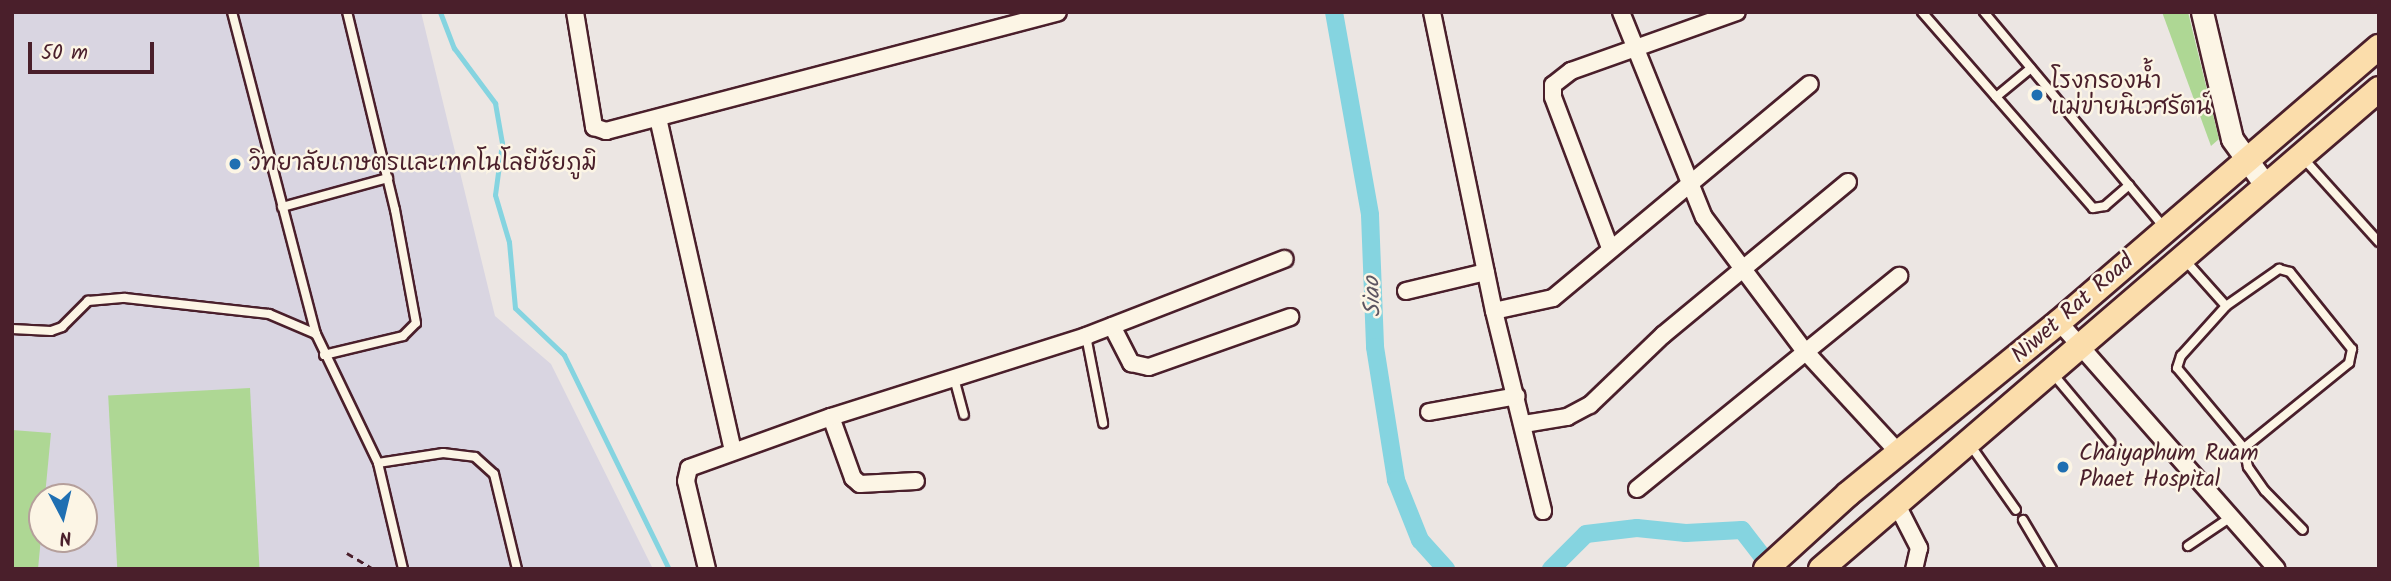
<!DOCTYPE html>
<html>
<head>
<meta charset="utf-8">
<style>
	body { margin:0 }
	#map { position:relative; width:2391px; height:581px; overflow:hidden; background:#ece6e3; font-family:Kalam,"Playpen Sans Thai",sans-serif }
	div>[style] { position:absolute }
	.built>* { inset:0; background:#d9d5e1 }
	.green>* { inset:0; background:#aed794; transform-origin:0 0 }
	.stream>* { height:5px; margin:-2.5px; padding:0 2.5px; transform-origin:2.5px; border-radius:2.5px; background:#85d4e0 }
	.canal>* { height:18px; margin:-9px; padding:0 9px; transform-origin:9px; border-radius:9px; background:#85d4e0 }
	.path>* { height:2.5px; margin-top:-1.25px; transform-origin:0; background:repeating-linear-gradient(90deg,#4a1f2b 0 7px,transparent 0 12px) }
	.roads { filter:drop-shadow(2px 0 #4a1f2b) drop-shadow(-2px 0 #4a1f2b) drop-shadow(0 2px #4a1f2b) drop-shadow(0 -2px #4a1f2b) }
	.lane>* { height:8px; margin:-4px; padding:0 4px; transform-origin:4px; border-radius:4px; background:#fcf5e5 }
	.street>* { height:16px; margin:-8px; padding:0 8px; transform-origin:8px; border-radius:8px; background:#fcf5e5 }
	.secondary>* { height:21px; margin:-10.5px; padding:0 10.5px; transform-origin:10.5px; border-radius:10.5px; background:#fcf5e5 }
	.primary>* { height:24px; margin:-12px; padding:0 12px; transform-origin:12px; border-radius:12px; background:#fbddab }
	.dots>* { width:19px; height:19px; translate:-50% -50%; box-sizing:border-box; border:4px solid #fcf5e5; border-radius:50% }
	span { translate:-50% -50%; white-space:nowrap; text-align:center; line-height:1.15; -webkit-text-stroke:5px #fcf5e5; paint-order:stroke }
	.poi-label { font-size:23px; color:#4a1f2b }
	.left { translate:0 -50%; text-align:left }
	.street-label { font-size:23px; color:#4a1f2b }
	.water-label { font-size:24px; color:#5c5561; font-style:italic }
	.frame { position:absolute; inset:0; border:14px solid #4a1f2b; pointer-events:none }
	.north { position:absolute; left:28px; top:483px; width:70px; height:70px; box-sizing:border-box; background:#fcf5e5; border:2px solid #b59f9b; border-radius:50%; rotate:173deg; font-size:19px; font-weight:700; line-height:28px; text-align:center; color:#4a1f2b }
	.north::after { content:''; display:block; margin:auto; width:24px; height:32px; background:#1f6fb2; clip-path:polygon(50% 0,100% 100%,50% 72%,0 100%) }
	.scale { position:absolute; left:28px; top:42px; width:126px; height:32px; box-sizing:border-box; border:4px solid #4a1f2b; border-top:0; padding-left:9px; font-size:21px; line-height:24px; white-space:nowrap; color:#4a1f2b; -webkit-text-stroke:5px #fcf5e5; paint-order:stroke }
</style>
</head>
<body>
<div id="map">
	<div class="built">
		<div style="clip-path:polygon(evenodd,12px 12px,421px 12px,495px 316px,551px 364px,653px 569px,12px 569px,12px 12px,42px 497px,84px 497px,84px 539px,42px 539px,42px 497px)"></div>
	</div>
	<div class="green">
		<div style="clip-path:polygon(2162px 12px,2188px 12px,2219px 139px,2211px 146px)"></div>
		<div style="left:250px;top:388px;width:181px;height:142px;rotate:87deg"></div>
		<div style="clip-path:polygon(12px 430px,51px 433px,38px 569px,12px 569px)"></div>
	</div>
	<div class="stream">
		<div style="left:440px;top:12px;width:39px;rotate:69deg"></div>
		<div style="left:454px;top:48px;width:69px;rotate:53.3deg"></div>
		<div style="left:495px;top:103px;width:41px;rotate:80.1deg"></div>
		<div style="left:502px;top:143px;width:52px;rotate:97.7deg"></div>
		<div style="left:495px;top:195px;width:49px;rotate:73.4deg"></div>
		<div style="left:509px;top:242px;width:66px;rotate:84.8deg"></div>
		<div style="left:515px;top:308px;width:68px;rotate:43.8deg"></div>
		<div style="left:564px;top:355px;width:238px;rotate:63.9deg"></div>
	</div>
	<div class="canal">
		<div style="left:1334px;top:12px;width:206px;rotate:79.9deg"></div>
		<div style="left:1370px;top:215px;width:132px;rotate:87.8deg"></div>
		<div style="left:1375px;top:347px;width:135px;rotate:81deg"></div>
		<div style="left:1396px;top:480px;width:65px;rotate:68.2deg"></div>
		<div style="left:1420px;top:540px;width:39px;rotate:48deg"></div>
		<div style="left:1551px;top:569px;width:49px;rotate:-45deg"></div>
		<div style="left:1586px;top:534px;width:51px;rotate:-6.7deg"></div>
		<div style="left:1637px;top:528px;width:49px;rotate:5.8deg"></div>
		<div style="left:1686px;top:533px;width:56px;rotate:-3.1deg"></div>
		<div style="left:1742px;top:530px;width:49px;rotate:52.4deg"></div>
	</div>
	<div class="path">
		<div style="left:347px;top:553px;width:31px;rotate:31deg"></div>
	</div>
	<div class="roads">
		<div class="lane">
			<div style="left:232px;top:12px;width:333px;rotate:75.4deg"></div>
			<div style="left:316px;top:334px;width:143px;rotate:64.3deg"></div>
			<div style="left:378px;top:463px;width:109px;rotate:76.7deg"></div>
			<div style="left:1922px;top:12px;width:260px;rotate:48.9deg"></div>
			<div style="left:2093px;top:208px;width:12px;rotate:-9deg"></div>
			<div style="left:2105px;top:206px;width:32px;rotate:-41deg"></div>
			<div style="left:1984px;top:12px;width:280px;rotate:50.1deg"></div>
			<div style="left:1996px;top:97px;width:45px;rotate:-39.6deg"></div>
			<div style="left:2303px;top:158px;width:113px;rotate:47.9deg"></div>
			<div style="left:282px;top:207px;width:110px;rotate:-15.3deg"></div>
			<div style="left:2184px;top:259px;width:63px;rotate:48.2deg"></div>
			<div style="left:2226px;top:306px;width:65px;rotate:-34.9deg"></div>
			<div style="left:2279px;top:269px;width:11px;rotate:15deg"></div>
			<div style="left:2290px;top:272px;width:99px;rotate:51.2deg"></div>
			<div style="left:2352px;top:349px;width:14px;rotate:102deg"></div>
			<div style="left:2349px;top:363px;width:135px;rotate:141deg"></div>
			<div style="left:2244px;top:448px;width:104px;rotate:-129.9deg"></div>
			<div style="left:2177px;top:368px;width:13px;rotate:-72deg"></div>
			<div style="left:2181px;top:356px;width:67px;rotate:-48deg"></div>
			<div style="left:12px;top:329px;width:39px;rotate:3deg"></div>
			<div style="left:51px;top:331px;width:12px;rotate:-20deg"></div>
			<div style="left:62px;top:327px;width:37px;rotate:-45deg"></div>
			<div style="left:88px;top:301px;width:37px;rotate:-5deg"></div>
			<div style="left:125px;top:298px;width:145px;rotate:6.3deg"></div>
			<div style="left:269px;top:314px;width:51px;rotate:23.1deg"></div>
			<div style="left:1086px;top:336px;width:89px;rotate:78.9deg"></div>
			<div style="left:324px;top:355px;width:81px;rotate:-13.5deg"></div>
			<div style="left:403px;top:336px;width:18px;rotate:-45deg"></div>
			<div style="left:416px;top:323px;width:115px;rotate:-100.5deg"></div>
			<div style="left:395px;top:210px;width:204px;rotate:-103.6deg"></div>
			<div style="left:2053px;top:374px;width:89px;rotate:50deg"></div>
			<div style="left:954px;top:378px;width:38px;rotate:75deg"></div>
			<div style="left:1971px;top:446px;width:78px;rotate:54.9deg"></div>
			<div style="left:2244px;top:448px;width:19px;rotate:78deg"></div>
			<div style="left:2248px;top:467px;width:29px;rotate:55deg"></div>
			<div style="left:2265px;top:491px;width:54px;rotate:45.7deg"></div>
			<div style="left:378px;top:463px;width:66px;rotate:-8.7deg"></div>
			<div style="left:443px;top:453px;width:32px;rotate:7deg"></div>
			<div style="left:475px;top:457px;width:25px;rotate:42deg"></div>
			<div style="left:494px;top:474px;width:98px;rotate:76.4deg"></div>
			<div style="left:2023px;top:520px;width:57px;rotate:59.4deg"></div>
			<div style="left:2188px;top:546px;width:52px;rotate:-34deg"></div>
		</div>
		<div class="street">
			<div style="left:575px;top:12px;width:117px;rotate:80.6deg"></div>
			<div style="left:594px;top:127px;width:13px;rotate:18deg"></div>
			<div style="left:606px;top:131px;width:467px;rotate:-14.7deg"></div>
			<div style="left:1432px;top:12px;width:305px;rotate:78.3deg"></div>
			<div style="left:1494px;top:311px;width:206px;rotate:76.2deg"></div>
			<div style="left:1621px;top:12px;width:221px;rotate:68deg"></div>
			<div style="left:1704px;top:217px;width:166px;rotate:53.1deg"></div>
			<div style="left:1804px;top:350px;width:143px;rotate:47.3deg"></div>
			<div style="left:658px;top:118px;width:340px;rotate:77.3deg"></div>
			<div style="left:1610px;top:248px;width:161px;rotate:-110.7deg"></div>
			<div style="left:1553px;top:97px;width:12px;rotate:-90deg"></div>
			<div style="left:1553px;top:85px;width:23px;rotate:-38deg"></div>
			<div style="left:1571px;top:71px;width:176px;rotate:-19.6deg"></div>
			<div style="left:1406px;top:291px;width:82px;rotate:-13.4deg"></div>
			<div style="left:1494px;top:311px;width:60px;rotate:-12.4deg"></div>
			<div style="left:1553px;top:298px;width:334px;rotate:-39.8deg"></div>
			<div style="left:2059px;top:322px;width:329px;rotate:48.6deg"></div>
			<div style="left:1112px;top:326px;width:42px;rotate:62.8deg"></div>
			<div style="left:1131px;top:363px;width:18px;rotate:13deg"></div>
			<div style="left:1149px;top:367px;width:150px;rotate:-19.5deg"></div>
			<div style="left:1429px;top:412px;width:89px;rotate:-10.3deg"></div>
			<div style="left:831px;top:417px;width:65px;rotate:70.2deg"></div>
			<div style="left:853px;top:478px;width:9px;rotate:41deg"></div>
			<div style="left:860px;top:484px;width:56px;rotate:-3.1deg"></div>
			<div style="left:1524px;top:424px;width:44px;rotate:-9.2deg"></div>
			<div style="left:1567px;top:417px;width:26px;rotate:-28deg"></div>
			<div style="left:1590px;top:405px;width:101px;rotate:-43.8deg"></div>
			<div style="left:1663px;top:335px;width:240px;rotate:-39.6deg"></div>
			<div style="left:1637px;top:489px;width:338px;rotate:-39.1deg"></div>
			<div style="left:1896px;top:503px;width:51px;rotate:62.9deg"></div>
			<div style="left:1919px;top:548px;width:22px;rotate:103deg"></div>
			<div style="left:707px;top:569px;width:90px;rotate:-103.4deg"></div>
			<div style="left:686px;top:481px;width:13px;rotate:-77deg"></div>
			<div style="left:689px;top:468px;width:151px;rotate:-19.8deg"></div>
			<div style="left:831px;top:417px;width:268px;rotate:-17.6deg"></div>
			<div style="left:1086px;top:336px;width:213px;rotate:-21.2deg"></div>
		</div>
		<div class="secondary">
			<div style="left:2202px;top:12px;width:130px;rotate:76.7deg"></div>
			<div style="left:2232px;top:139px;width:58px;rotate:54.1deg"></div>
		</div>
		<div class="primary">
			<div style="left:1766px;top:569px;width:111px;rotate:-42.4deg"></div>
			<div style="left:1848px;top:494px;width:272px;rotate:-39.2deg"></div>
			<div style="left:2059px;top:322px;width:422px;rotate:-40.7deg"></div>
			<div style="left:1821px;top:569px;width:736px;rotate:-40.7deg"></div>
		</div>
	</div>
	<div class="dots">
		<div style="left:2037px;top:95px;background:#1f6fb2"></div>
		<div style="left:235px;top:164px;background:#1f6fb2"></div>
		<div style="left:2063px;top:467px;background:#1f6fb2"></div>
	</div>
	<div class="poi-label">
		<span class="left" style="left:2051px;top:95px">โรงกรองน้ำ<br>แม่ข่ายนิเวศรัตน์</span>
		<span class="left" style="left:249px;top:164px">วิทยาลัยเกษตรและเทคโนโลยีชัยภูมิ</span>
		<span class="left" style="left:2079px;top:467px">Chaiyaphum Ruam<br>Phaet Hospital</span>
	</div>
	<div class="street-label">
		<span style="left:2073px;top:309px;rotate:-41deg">Niwet Rat Road</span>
	</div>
	<div class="water-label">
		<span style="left:1373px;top:297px;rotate:-92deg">Siao</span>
	</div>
	<div class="frame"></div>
	<div class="north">N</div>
	<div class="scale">50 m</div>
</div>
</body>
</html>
